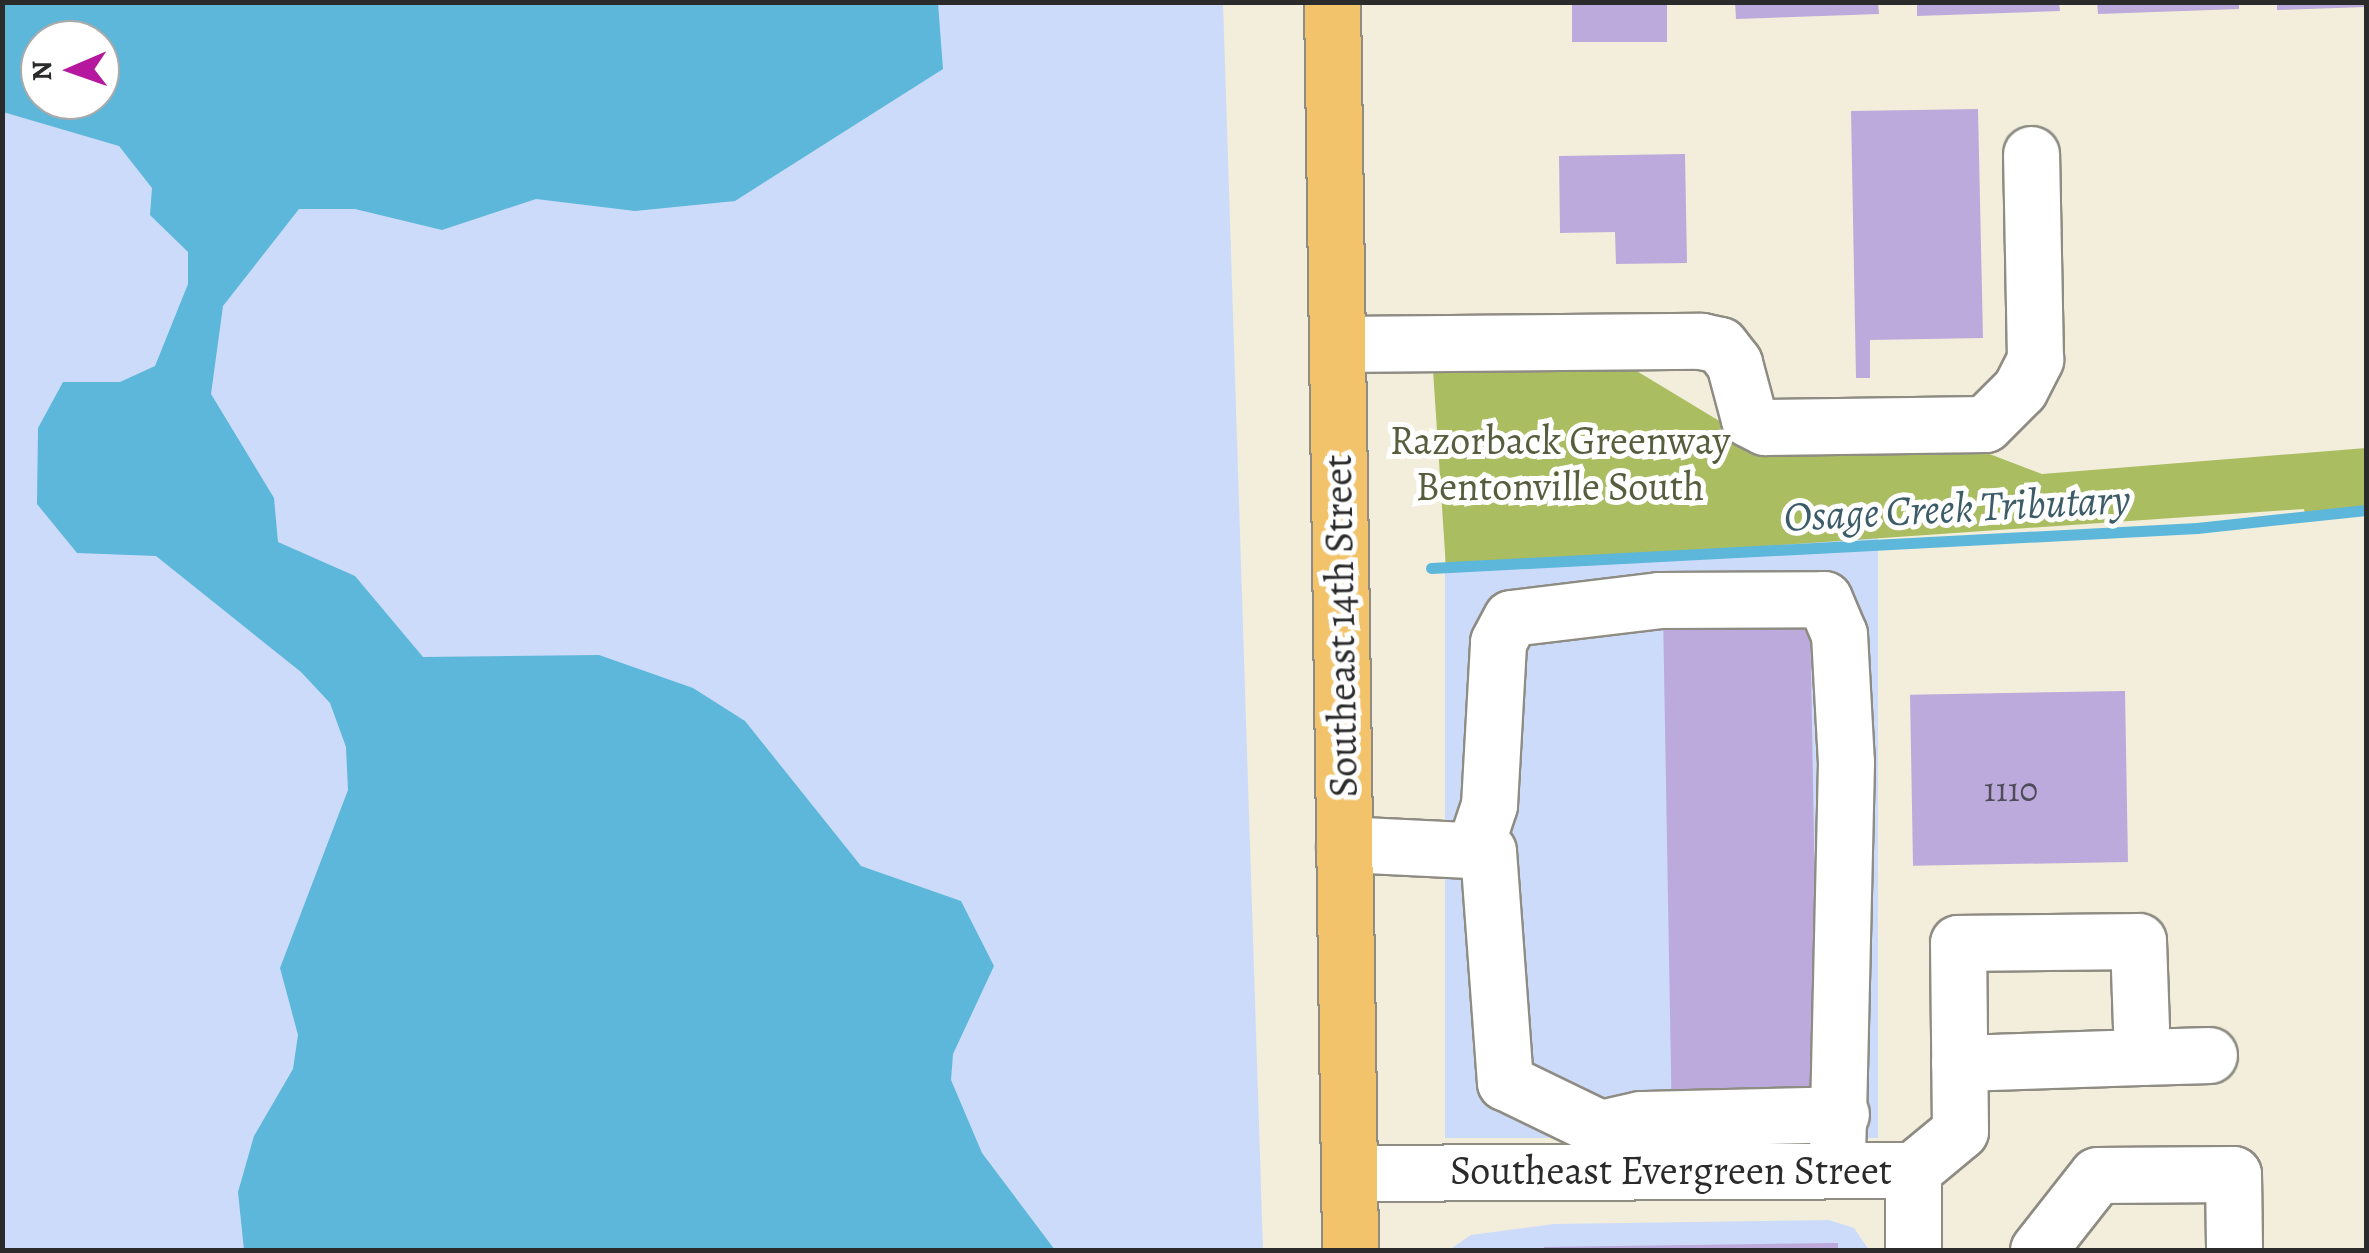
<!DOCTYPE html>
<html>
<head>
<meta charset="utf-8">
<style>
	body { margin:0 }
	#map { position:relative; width:2369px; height:1253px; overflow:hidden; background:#f2eedb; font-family:Alegreya,serif }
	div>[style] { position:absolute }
	.built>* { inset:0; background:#ccdbf9; transform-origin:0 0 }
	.green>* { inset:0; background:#aabd61 }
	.water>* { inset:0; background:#5cb7da }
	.stream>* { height:11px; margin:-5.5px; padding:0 5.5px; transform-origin:5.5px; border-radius:5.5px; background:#5cb7da }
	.building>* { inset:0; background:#bcaadc; transform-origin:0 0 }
	.roads { filter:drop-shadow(2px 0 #8e8c83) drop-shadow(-2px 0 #8e8c83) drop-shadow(0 2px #8e8c83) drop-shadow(0 -2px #8e8c83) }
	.minor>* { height:55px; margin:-27.5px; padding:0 27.5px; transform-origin:27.5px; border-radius:27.5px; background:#fff }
	.major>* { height:55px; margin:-27.5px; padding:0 27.5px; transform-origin:27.5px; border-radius:27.5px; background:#f2c36a }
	span { translate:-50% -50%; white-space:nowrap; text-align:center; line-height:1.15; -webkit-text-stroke:10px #fff; paint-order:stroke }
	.number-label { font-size:35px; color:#4f4b57 }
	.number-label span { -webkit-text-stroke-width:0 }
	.park-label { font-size:40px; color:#575e3e }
	.street-label { font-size:40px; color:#2b2b2b }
	.water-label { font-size:42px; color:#3c5c68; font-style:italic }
	.frame { position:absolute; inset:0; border:5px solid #2b2b2b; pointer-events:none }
	.north { position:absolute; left:20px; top:20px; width:100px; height:100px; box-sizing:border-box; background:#fff; border:2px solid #aaa; border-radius:50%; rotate:268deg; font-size:28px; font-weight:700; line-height:40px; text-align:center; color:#2b2b2b }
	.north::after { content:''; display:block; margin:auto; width:35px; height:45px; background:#b5179e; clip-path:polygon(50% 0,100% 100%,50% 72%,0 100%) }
</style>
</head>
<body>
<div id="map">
	<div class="built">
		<div style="clip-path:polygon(evenodd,2px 3px,1223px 3px,1263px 1250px,3px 1250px,2px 3px,40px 40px,100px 40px,100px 100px,40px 100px,40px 40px)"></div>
		<div style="left:1878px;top:538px;width:600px;height:433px;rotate:90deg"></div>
		<div style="clip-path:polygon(1829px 1220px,1854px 1228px,1869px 1250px,1449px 1250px,1471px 1235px,1554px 1224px)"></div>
	</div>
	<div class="green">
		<div style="clip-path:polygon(1433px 370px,1635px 370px,1769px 451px,1979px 450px,2042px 474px,2366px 448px,2366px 515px,2306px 519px,2304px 509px,1446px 568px)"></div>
	</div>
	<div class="water">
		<div style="clip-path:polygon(evenodd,3px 2px,938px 3px,943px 69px,735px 201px,635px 211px,536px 199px,442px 230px,355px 209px,299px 209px,223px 306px,211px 394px,274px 498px,278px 542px,355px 576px,423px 657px,599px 655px,693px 688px,745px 721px,861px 866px,961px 901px,994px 966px,953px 1054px,951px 1080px,982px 1153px,1055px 1250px,244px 1250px,238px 1192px,254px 1136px,293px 1069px,298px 1035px,280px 968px,348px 790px,346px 747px,330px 703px,301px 672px,156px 556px,77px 553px,37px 504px,38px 428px,63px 382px,120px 382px,155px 366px,188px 284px,188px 252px,150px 215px,152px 188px,119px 146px,3px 112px,3px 2px,40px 40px,100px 40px,100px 100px,40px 100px,40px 40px)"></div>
	</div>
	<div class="stream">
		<div style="left:1431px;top:568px;width:767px;rotate:-2.99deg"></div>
		<div style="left:2197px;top:528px;width:170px;rotate:-6.1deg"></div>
	</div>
	<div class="building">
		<div style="left:1572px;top:2px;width:95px;height:40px"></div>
		<div style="clip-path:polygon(1735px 2px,1878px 2px,1879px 14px,1736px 19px)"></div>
		<div style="clip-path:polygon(1917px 2px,2059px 2px,2060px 11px,1917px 16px)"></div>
		<div style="clip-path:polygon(2097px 2px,2239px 2px,2239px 9px,2098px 14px)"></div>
		<div style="clip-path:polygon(2277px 2px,2366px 2px,2366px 7px,2277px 10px)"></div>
		<div style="clip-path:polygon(1978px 109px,1983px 338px,1870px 340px,1870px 378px,1856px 378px,1851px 111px)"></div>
		<div style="clip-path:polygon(1685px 154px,1687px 263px,1616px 264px,1615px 232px,1560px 233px,1559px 156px)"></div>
		<div style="left:1810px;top:611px;width:484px;height:147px;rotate:89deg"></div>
		<div style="left:2125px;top:691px;width:171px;height:215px;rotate:89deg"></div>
		<div style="clip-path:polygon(1838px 1243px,1838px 1250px,1544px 1250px,1544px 1247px)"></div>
	</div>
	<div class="roads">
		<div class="minor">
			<div style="left:1337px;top:344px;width:364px;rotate:-0.5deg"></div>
			<div style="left:1701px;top:341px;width:19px;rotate:12deg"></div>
			<div style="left:1720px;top:345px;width:23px;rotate:52deg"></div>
			<div style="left:1734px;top:363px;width:58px;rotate:75deg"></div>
			<div style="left:1749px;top:419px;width:18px;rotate:27deg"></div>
			<div style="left:1765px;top:427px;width:220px;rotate:-0.8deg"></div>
			<div style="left:1985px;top:424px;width:49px;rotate:-45deg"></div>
			<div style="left:2020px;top:389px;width:34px;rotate:-63deg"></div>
			<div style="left:2035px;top:359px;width:205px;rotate:-91.1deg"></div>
			<div style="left:1344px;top:844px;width:144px;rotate:2.8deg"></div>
			<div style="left:1488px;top:851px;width:232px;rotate:85.8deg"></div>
			<div style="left:1505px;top:1082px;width:106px;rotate:25.8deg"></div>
			<div style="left:1600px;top:1128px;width:46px;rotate:73.5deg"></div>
			<div style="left:1476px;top:844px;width:41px;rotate:-71.6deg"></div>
			<div style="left:1489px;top:805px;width:163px;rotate:-86.8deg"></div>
			<div style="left:1498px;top:642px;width:27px;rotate:-62deg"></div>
			<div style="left:1511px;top:618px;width:149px;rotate:-6.9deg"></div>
			<div style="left:1659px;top:600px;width:165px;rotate:-0.3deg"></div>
			<div style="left:1824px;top:599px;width:38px;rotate:67deg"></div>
			<div style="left:1839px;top:634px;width:128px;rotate:86.9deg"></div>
			<div style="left:1846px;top:762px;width:408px;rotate:91.3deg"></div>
			<div style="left:2142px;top:1057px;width:67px;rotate:-1.7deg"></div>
			<div style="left:1600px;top:1128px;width:42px;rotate:-12.4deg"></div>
			<div style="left:1641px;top:1119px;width:200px;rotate:-1.4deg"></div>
			<div style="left:1913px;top:1170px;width:61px;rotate:-39.7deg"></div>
			<div style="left:1960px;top:1131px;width:188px;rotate:-90.6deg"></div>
			<div style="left:1958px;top:943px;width:180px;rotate:-0.6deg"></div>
			<div style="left:2138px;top:941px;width:116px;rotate:88deg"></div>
			<div style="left:2142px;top:1057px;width:183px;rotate:178.1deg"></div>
			<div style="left:1349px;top:1173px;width:564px;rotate:-0.3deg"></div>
			<div style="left:1913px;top:1170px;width:80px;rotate:90deg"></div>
			<div style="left:2038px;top:1250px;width:95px;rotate:-51.8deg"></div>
			<div style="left:2097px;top:1175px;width:136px;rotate:-0.4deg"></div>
			<div style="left:2233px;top:1174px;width:76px;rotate:89.2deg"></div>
		</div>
		<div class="major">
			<div style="left:1332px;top:2px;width:1248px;rotate:89.17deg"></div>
		</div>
	</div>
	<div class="number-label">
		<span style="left:2011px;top:789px">1110</span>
	</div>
	<div class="park-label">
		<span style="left:1560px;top:464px">Razorback Greenway<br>Bentonville South</span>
	</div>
	<div class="street-label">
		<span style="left:1341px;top:626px;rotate:-91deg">Southeast 14th Street</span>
		<span style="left:1671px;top:1171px">Southeast Evergreen Street</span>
	</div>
	<div class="water-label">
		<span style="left:1957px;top:508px;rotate:-3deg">Osage Creek Tributary</span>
	</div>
	<div class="frame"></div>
	<div class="north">N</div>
</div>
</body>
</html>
